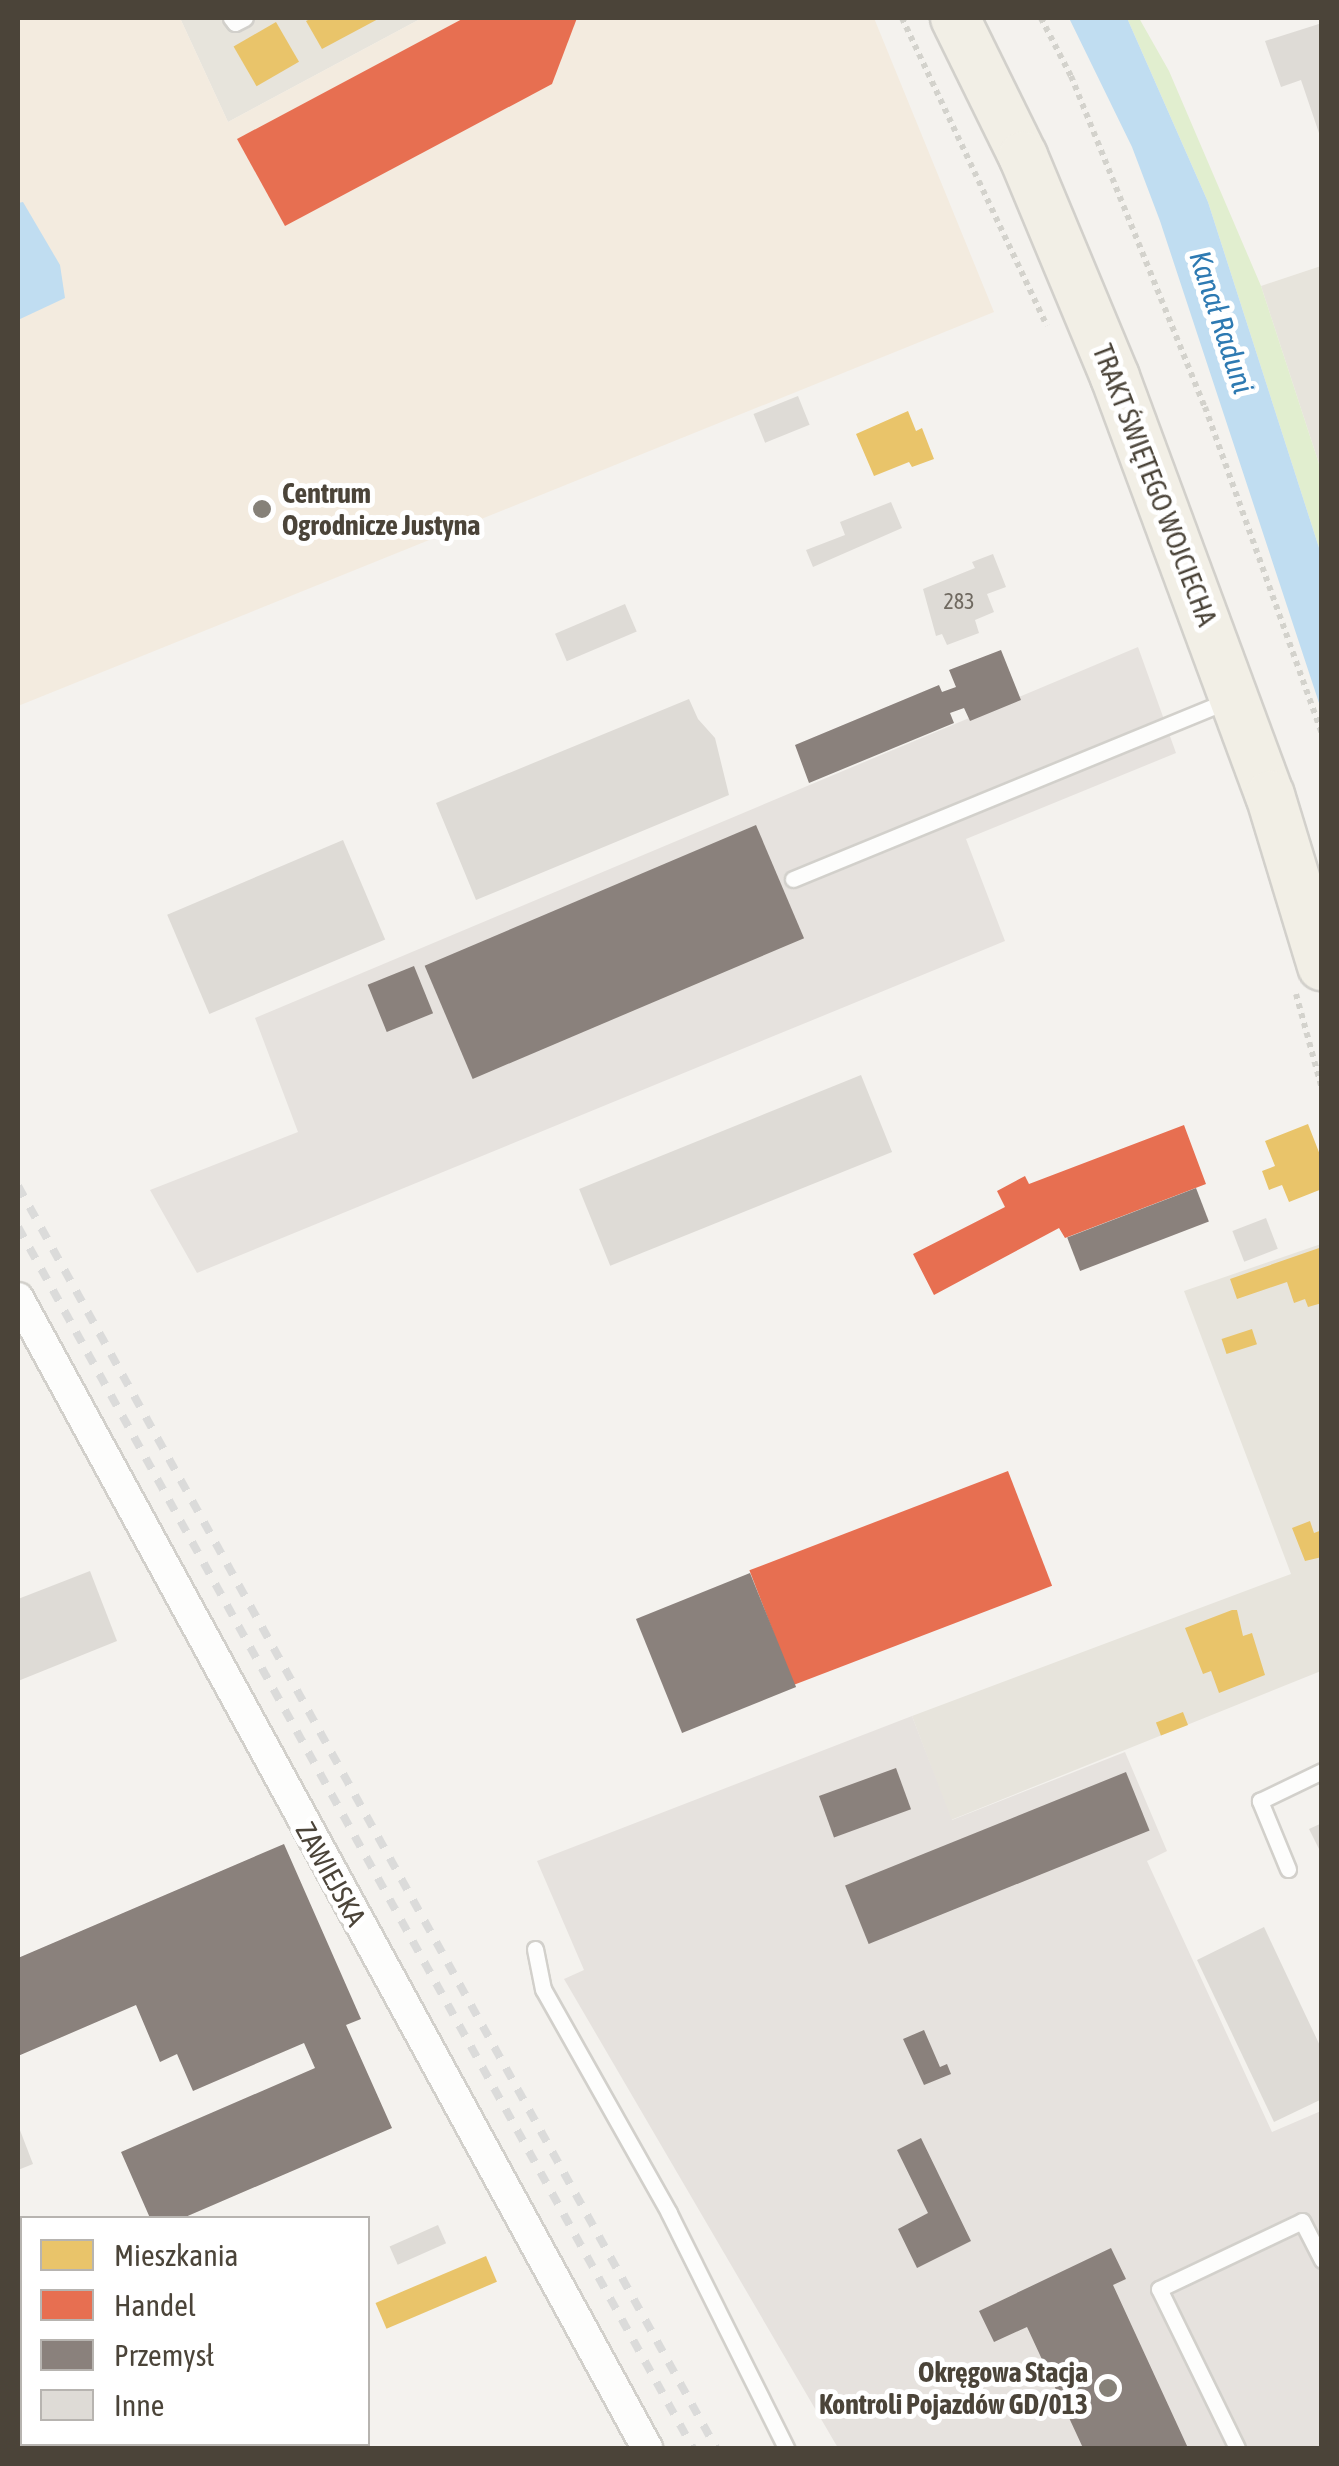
<!DOCTYPE html>
<html>
<head>
<meta charset="utf-8">
<style>
	body { margin:0 }
	#map { position:relative; width:1339px; height:2466px; overflow:hidden; background:#f4f2ee; font-family:"Asap Condensed",sans-serif }
	div>[style] { position:absolute }
	.residential>* { inset:0; background:#e7e4dc }
	.commercial>* { inset:0; background:#f3ebdf }
	.industrial>* { inset:0; background:#e6e2de }
	.green>* { inset:0; background:#e1eecf }
	.water>* { inset:0; background:#c0ddf1 }
	.homes>* { inset:0; background:#e9c46a; transform-origin:0 0 }
	.shops>* { inset:0; background:#e76f51; transform-origin:0 0 }
	.industry>* { inset:0; background:#8a817c; transform-origin:0 0 }
	.building>* { inset:0; background:#dedbd6; transform-origin:0 0 }
	.path>* { height:6px; margin-top:-3px; transform-origin:0; background:repeating-linear-gradient(90deg,#d3d2cc 0 5px,transparent 0 10px) }
	.roads { filter:drop-shadow(2px 0 #d2d0cb) drop-shadow(-2px 0 #d2d0cb) drop-shadow(0 2px #d2d0cb) drop-shadow(0 -2px #d2d0cb) }
	.lane>* { height:15px; margin:-7.5px; padding:0 7.5px; transform-origin:7.5px; border-radius:7.5px; background:#fdfdfc }
	.street>* { height:30px; margin:-15px; padding:0 15px; transform-origin:15px; border-radius:15px; background:#fdfdfc }
	.primary>* { height:48px; margin:-24px; padding:0 24px; transform-origin:24px; border-radius:24px; background:#f2efe6 }
	.rail>* { height:8px; margin-top:-4px; transform-origin:0; background:repeating-linear-gradient(90deg,#dbdbda 0 12px,transparent 0 24px) }
	.dots>* { width:28px; height:28px; translate:-50% -50%; box-sizing:border-box; border:5px solid #fff; border-radius:50% }
	span { translate:-50% -50%; white-space:nowrap; text-align:center; line-height:1.15; -webkit-text-stroke:10px #fff; paint-order:stroke }
	.number-label { font-size:22px; color:#706a61 }
	.number-label span { -webkit-text-stroke-width:0 }
	.street-label { font-size:28px; color:#4b4439 }
	.poi-label { font-size:28px; color:#4b4439; font-weight:700 }
	.left { translate:0 -50%; text-align:left }
	.right { translate:-100% -50%; text-align:right }
	.water-label { font-size:30px; color:#2e7ab2; font-style:italic }
	.frame { position:absolute; inset:0; border:20px solid #4b4439; pointer-events:none }
	.legend { position:absolute; left:20px; top:2216px; width:350px; height:230px; box-sizing:border-box; background:#fff; border:2px solid #b7b4b0; margin:0; padding:12px 18px; list-style:none; font-size:30px; color:#4b4439 }
	.legend li { display:flex; align-items:center; gap:20px; height:50px }
	.legend b { width:50px; border:2px solid #b7b4b0 }
</style>
</head>
<body>
<div id="map">
	<div class="residential">
		<div style="clip-path:polygon(180px 18px,422px 18px,228px 122px)"></div>
		<div style="clip-path:polygon(1321px 266px,1321px 470px,1261px 286px)"></div>
		<div style="clip-path:polygon(1321px 1244px,1321px 1671px,951px 1820px,912px 1716px,1291px 1574px,1184px 1291px)"></div>
	</div>
	<div class="commercial">
		<div style="clip-path:polygon(18px 18px,180px 18px,228px 122px,422px 18px,874px 18px,994px 312px,18px 706px)"></div>
	</div>
	<div class="industrial">
		<div style="clip-path:polygon(1138px 647px,1176px 753px,966px 839px,1005px 941px,197px 1273px,150px 1190px,298px 1132px,255px 1018px)"></div>
		<div style="clip-path:polygon(912px 1716px,952px 1820px,1125px 1752px,1167px 1851px,1147px 1861px,1272px 2132px,1321px 2111px,1321px 2448px,838px 2448px,564px 1979px,584px 1970px,537px 1861px)"></div>
	</div>
	<div class="green">
		<div style="clip-path:polygon(1127px 18px,1139px 18px,1169px 71px,1261px 286px,1321px 470px,1321px 554px,1208px 202px)"></div>
	</div>
	<div class="water">
		<div style="clip-path:polygon(1069px 18px,1127px 18px,1208px 202px,1321px 554px,1321px 709px,1160px 221px,1132px 147px)"></div>
		<div style="clip-path:polygon(23px 202px,60px 265px,65px 298px,18px 320px,18px 203px)"></div>
	</div>
	<div class="homes">
		<div style="clip-path:polygon(312px 18px,380px 18px,322px 49px,306px 21px)"></div>
		<div style="left:276px;top:22px;width:46px;height:49px;rotate:60deg"></div>
		<div style="clip-path:polygon(908px 411px,916px 431px,922px 428px,934px 459px,912px 467px,909px 462px,874px 476px,856px 434px)"></div>
		<div style="clip-path:polygon(1308px 1124px,1322px 1160px,1322px 1189px,1289px 1202px,1282px 1185px,1269px 1190px,1262px 1171px,1275px 1166px,1265px 1141px)"></div>
		<div style="clip-path:polygon(1322px 1247px,1322px 1303px,1308px 1307px,1305px 1299px,1294px 1303px,1287px 1282px,1237px 1299px,1230px 1279px)"></div>
		<div style="left:1252px;top:1329px;width:16px;height:32px;rotate:72deg"></div>
		<div style="clip-path:polygon(1310px 1521px,1314px 1533px,1322px 1530px,1322px 1557px,1305px 1561px,1292px 1528px)"></div>
		<div style="clip-path:polygon(1232px 1610px,1237px 1610px,1243px 1636px,1252px 1633px,1265px 1675px,1219px 1693px,1211px 1671px,1203px 1674px,1185px 1628px)"></div>
		<div style="left:1183px;top:1712px;width:14px;height:29px;rotate:69deg"></div>
		<div style="left:486px;top:2256px;width:28px;height:120px;rotate:67deg"></div>
	</div>
	<div class="shops">
		<div style="clip-path:polygon(464px 18px,577px 18px,552px 84px,285px 226px,237px 139px)"></div>
		<div style="clip-path:polygon(1184px 1125px,1206px 1184px,1065px 1238px,1059px 1228px,934px 1295px,913px 1254px,1005px 1207px,997px 1191px,1025px 1176px,1029px 1184px)"></div>
		<div style="left:1008px;top:1471px;width:123px;height:277px;rotate:69deg"></div>
	</div>
	<div class="industry">
		<div style="clip-path:polygon(1001px 650px,1021px 700px,970px 721px,964px 708px,950px 713px,954px 723px,809px 783px,795px 745px,939px 685px,942px 692px,956px 687px,949px 670px)"></div>
		<div style="left:756px;top:825px;width:123px;height:360px;rotate:67deg"></div>
		<div style="left:414px;top:966px;width:51px;height:50px;rotate:68deg"></div>
		<div style="left:1196px;top:1188px;width:36px;height:138px;rotate:69deg"></div>
		<div style="left:750px;top:1573px;width:123px;height:123px;rotate:68deg"></div>
		<div style="left:896px;top:1768px;width:44px;height:82px;rotate:70deg"></div>
		<div style="left:1126px;top:1772px;width:63px;height:303px;rotate:68deg"></div>
		<div style="clip-path:polygon(284px 1844px,361px 2019px,346px 2025px,392px 2128px,183px 2218px,150px 2218px,121px 2152px,315px 2068px,304px 2043px,193px 2091px,177px 2054px,160px 2062px,136px 2005px,18px 2056px,18px 1958px)"></div>
		<div style="clip-path:polygon(924px 2030px,940px 2067px,947px 2064px,951px 2074px,924px 2085px,903px 2039px)"></div>
		<div style="clip-path:polygon(921px 2138px,971px 2241px,917px 2268px,898px 2229px,928px 2213px,897px 2150px)"></div>
		<div style="clip-path:polygon(1111px 2248px,1126px 2279px,1113px 2285px,1188px 2448px,1083px 2448px,1027px 2327px,994px 2342px,979px 2311px)"></div>
	</div>
	<div class="building">
		<div style="clip-path:polygon(1322px 23px,1322px 139px,1321px 139px,1301px 80px,1281px 87px,1265px 41px)"></div>
		<div style="left:798px;top:396px;width:31px;height:48px;rotate:68deg"></div>
		<div style="clip-path:polygon(891px 502px,902px 528px,813px 567px,806px 550px,845px 535px,840px 522px)"></div>
		<div style="clip-path:polygon(993px 554px,1006px 587px,987px 594px,994px 612px,975px 620px,979px 633px,947px 645px,942px 634px,936px 636px,923px 589px,975px 568px,972px 562px)"></div>
		<div style="left:625px;top:604px;width:30px;height:76px;rotate:67deg"></div>
		<div style="clip-path:polygon(689px 699px,698px 719px,715px 738px,729px 795px,476px 900px,436px 803px)"></div>
		<div style="left:343px;top:840px;width:108px;height:191px;rotate:67deg"></div>
		<div style="left:861px;top:1075px;width:83px;height:304px;rotate:68deg"></div>
		<div style="left:1266px;top:1218px;width:33px;height:36px;rotate:69deg"></div>
		<div style="clip-path:polygon(90px 1571px,117px 1641px,18px 1681px,18px 1599px)"></div>
		<div style="clip-path:polygon(1322px 1823px,1322px 1855px,1309px 1829px)"></div>
		<div style="clip-path:polygon(1264px 1927px,1322px 2050px,1322px 2099px,1274px 2122px,1197px 1960px)"></div>
		<div style="clip-path:polygon(18px 2125px,33px 2164px,18px 2170px)"></div>
		<div style="left:438px;top:2225px;width:20px;height:53px;rotate:66deg"></div>
	</div>
	<div class="path">
		<div style="left:902px;top:18px;width:340px;rotate:64.8deg"></div>
		<div style="left:1041px;top:18px;width:65px;rotate:62.7deg"></div>
		<div style="left:1071px;top:76px;width:357px;rotate:68deg"></div>
		<div style="left:1205px;top:407px;width:346px;rotate:70.3deg"></div>
		<div style="left:1296px;top:994px;width:98px;rotate:74.7deg"></div>
	</div>
	<div class="roads">
		<div class="lane">
			<div style="left:231px;top:18px;width:6px;rotate:51deg"></div>
			<div style="left:235px;top:23px;width:11px;rotate:-27deg"></div>
			<div style="left:793px;top:879px;width:474px;rotate:-22.3deg"></div>
			<div style="left:1288px;top:1869px;width:74px;rotate:-112.4deg"></div>
			<div style="left:1260px;top:1801px;width:69px;rotate:-25.8deg"></div>
			<div style="left:535px;top:1949px;width:41px;rotate:78.7deg"></div>
			<div style="left:543px;top:1989px;width:257px;rotate:60.6deg"></div>
			<div style="left:669px;top:2213px;width:263px;rotate:63.5deg"></div>
			<div style="left:1237px;top:2448px;width:177px;rotate:-116.1deg"></div>
			<div style="left:1159px;top:2289px;width:158px;rotate:-25.4deg"></div>
			<div style="left:1302px;top:2221px;width:44px;rotate:62.9deg"></div>
		</div>
		<div class="street">
			<div style="left:18px;top:1298px;width:1311px;rotate:61.32deg"></div>
		</div>
		<div class="primary">
			<div style="left:955px;top:18px;width:154px;rotate:63.8deg"></div>
			<div style="left:1023px;top:156px;width:239px;rotate:67.4deg"></div>
			<div style="left:1115px;top:377px;width:446px;rotate:69.7deg"></div>
			<div style="left:1270px;top:795px;width:179px;rotate:73.1deg"></div>
		</div>
	</div>
	<div class="rail">
		<div style="left:18px;top:1186px;width:1442px;rotate:61.05deg"></div>
		<div style="left:18px;top:1227px;width:1395px;rotate:61.07deg"></div>
	</div>
	<div class="dots">
		<div style="left:262px;top:509px;background:#868178"></div>
		<div style="left:1108px;top:2388px;background:#868178"></div>
	</div>
	<div class="number-label">
		<span style="left:959px;top:602px">283</span>
	</div>
	<div class="street-label">
		<span style="left:1155px;top:485px;rotate:69deg">TRAKT ŚWIĘTEGO WOJCIECHA</span>
		<span style="left:331px;top:1874px;rotate:61deg">ZAWIEJSKA</span>
	</div>
	<div class="poi-label">
		<span class="left" style="left:282px;top:509px">Centrum<br>Ogrodnicze Justyna</span>
		<span class="right" style="left:1088px;top:2388px">Okręgowa Stacja<br>Kontroli Pojazdów GD/013</span>
	</div>
	<div class="water-label">
		<span style="left:1222px;top:322px;rotate:72deg">Kanał Raduni</span>
	</div>
	<div class="frame"></div>
	<ul class="legend">
	<li><b style="height:28px;background:#e9c46a"></b>Mieszkania</li>
	<li><b style="height:28px;background:#e76f51"></b>Handel</li>
	<li><b style="height:28px;background:#8a817c"></b>Przemysł</li>
	<li><b style="height:28px;background:#dedbd6"></b>Inne</li>
	</ul>
</div>
</body>
</html>
